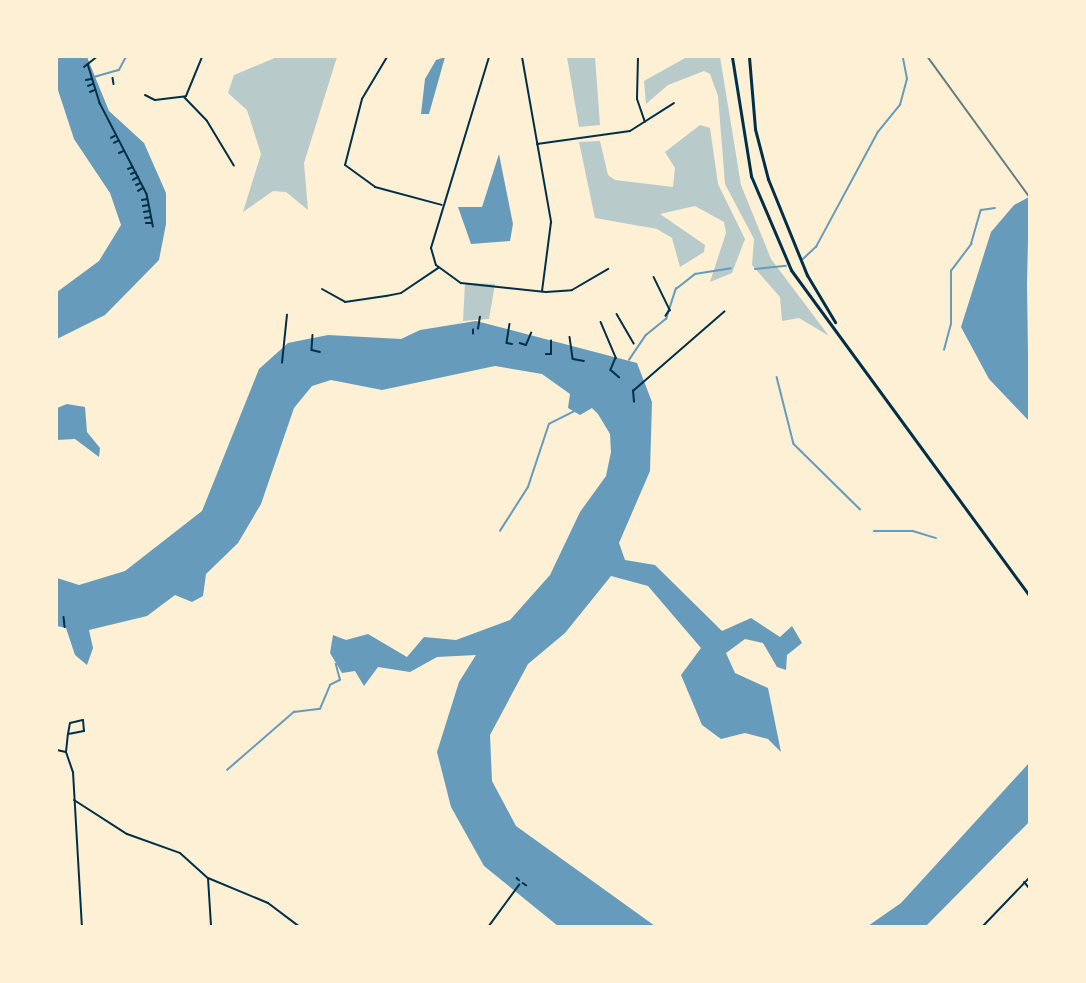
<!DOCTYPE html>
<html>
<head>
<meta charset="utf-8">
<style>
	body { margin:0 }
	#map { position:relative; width:1086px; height:983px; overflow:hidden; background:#fdf0d5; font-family:Lato,sans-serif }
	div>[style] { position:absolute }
	.green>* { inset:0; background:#b9caca }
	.water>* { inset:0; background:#669bbc }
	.stream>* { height:1.5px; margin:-0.75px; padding:0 0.75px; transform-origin:0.75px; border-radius:0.75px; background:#669bbc }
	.path>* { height:1.5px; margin:-0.75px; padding:0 0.75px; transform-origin:0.75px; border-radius:0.75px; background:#003049 }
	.minor>* { height:2px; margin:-1px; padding:0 1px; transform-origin:1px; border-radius:1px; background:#003049 }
	.secondary>* { height:3px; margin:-1.5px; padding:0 1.5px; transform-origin:1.5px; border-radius:1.5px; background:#003049 }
	.rail>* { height:1.5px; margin:-0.75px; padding:0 0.75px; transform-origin:0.75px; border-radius:0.75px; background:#657d81 }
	span { translate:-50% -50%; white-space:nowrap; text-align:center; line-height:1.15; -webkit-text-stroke:5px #fdf0d5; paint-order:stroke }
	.frame { position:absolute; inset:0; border:58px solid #fdf0d5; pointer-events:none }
</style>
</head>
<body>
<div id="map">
	<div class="green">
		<div style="clip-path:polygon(277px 57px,337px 57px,304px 163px,308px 210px,286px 192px,273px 191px,243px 212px,261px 154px,247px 110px,228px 93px,234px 75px)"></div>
		<div style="clip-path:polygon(567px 57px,595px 57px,600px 125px,579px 127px)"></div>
		<div style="clip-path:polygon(687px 57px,720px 57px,741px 185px,771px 259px,829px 336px,799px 318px,782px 321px,780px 297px,752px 265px,754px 239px,725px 184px,718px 96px,710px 74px,704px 71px,668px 85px,646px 104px,644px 81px)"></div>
		<div style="clip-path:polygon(700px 125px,710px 128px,718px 184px,745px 239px,732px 273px,710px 282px,726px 233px,724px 222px,695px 206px,660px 214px,705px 245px,704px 252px,680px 267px,672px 238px,657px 229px,595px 218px,579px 142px,600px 141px,608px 175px,615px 180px,673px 187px,675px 168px,665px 152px)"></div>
		<div style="clip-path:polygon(465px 283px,495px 284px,489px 319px,463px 321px)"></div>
	</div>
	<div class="water">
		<div style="clip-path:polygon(57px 57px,87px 57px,109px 111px,144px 143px,166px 193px,166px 224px,159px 260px,105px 315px,57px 339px,57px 292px,99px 261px,121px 225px,110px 193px,74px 139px,57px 87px)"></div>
		<div style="clip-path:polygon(445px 57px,429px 114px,421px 114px,425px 79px,436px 60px)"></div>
		<div style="clip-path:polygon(499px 154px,513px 224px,510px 241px,471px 244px,458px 207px,482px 207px)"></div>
		<div style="clip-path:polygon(1029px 197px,1027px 284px,1029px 421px,989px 379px,961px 327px,991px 232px,1014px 205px)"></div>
		<div style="clip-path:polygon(476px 321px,637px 363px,652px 402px,650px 471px,619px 543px,625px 560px,655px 565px,722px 631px,751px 618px,780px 637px,792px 626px,802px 643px,787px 655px,786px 670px,777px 667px,763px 643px,745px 639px,726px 653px,735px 673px,768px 688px,781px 752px,768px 739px,745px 733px,721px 739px,702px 725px,681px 675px,701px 648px,648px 586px,611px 576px,565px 633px,528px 664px,490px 735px,492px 781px,516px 826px,655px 926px,558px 926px,484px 866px,451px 807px,437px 752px,459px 682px,476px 655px,437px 657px,410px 672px,378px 667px,364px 686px,355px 671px,342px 673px,330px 653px,333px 635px,346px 640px,368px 634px,407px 657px,424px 637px,456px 640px,510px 620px,550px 575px,580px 512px,606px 476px,611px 452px,610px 434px,598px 414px,592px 408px,580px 415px,568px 408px,570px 394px,542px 374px,495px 366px,382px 390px,331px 380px,312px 386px,294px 408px,261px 504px,238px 543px,206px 574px,203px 596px,192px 602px,175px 595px,147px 616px,89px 630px,93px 648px,87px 665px,75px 655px,66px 628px,57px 626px,57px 578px,79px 585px,125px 571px,202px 511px,259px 369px,288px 343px,328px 335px,401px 339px,420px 330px)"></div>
		<div style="clip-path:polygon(67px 404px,85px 407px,87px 432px,100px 448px,99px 457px,75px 439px,57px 440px,57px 408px)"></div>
		<div style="clip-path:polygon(1029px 763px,1029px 822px,927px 925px,868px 926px,901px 903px)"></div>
	</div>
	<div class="stream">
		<div style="left:94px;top:77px;width:26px;rotate:-16deg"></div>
		<div style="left:119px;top:70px;width:15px;rotate:-62deg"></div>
		<div style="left:803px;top:259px;width:18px;rotate:-43deg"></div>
		<div style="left:816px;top:247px;width:131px;rotate:-61.7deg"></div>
		<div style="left:878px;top:132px;width:35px;rotate:-51deg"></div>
		<div style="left:900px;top:105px;width:27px;rotate:-75deg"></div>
		<div style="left:907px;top:79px;width:20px;rotate:-101deg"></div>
		<div style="left:755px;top:269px;width:31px;rotate:-6deg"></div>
		<div style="left:944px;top:350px;width:27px;rotate:-75deg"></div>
		<div style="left:951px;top:324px;width:53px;rotate:-90deg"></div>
		<div style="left:951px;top:271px;width:34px;rotate:-53deg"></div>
		<div style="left:971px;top:244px;width:35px;rotate:-74deg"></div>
		<div style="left:981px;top:210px;width:14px;rotate:-8deg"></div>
		<div style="left:629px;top:360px;width:30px;rotate:-56deg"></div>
		<div style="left:646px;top:335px;width:26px;rotate:-39deg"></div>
		<div style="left:666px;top:319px;width:32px;rotate:-72deg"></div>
		<div style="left:676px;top:289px;width:24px;rotate:-38deg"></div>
		<div style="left:695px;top:274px;width:36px;rotate:-9deg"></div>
		<div style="left:777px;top:377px;width:69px;rotate:75.8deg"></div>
		<div style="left:794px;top:444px;width:93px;rotate:44.6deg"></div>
		<div style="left:500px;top:531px;width:52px;rotate:-57.5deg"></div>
		<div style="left:528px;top:487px;width:66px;rotate:-71.6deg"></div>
		<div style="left:549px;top:424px;width:28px;rotate:-27deg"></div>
		<div style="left:874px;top:531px;width:39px"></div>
		<div style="left:913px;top:531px;width:24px;rotate:17deg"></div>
		<div style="left:227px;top:770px;width:89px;rotate:-40.9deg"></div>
		<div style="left:294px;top:712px;width:26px;rotate:-7deg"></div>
		<div style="left:320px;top:709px;width:26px;rotate:-67deg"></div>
		<div style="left:330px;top:685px;width:11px;rotate:-27deg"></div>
		<div style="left:340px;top:680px;width:16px;rotate:-105deg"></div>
	</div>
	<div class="path">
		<div style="left:88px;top:64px;width:41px;rotate:72.9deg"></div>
		<div style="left:100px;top:103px;width:102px;rotate:62.7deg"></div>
		<div style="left:147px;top:194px;width:33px;rotate:79deg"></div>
		<div style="left:84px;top:67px;width:16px;rotate:-38deg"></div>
		<div style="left:113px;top:78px;width:6px;rotate:81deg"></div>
		<div style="left:86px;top:80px;width:5px;rotate:-11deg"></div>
		<div style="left:88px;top:86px;width:5px;rotate:-22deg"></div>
		<div style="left:90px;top:92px;width:5px;rotate:-22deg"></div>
		<div style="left:111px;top:138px;width:4px;rotate:-27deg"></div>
		<div style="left:114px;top:143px;width:4px;rotate:-27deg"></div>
		<div style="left:119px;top:153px;width:5px;rotate:-22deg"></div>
		<div style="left:128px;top:169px;width:5px;rotate:-22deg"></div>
		<div style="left:131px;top:174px;width:5px;rotate:-22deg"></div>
		<div style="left:133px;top:180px;width:6px;rotate:-31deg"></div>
		<div style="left:136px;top:185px;width:5px;rotate:-22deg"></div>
		<div style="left:138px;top:191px;width:6px;rotate:-31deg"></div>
		<div style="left:142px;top:200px;width:5px;rotate:-11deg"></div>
		<div style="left:143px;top:206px;width:5px;rotate:-11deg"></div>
		<div style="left:144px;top:212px;width:5px;rotate:-11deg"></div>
		<div style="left:145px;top:218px;width:6px;rotate:-9deg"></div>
		<div style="left:146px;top:223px;width:6px"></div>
		<div style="left:654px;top:277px;width:37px;rotate:64deg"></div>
		<div style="left:670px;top:310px;width:7px;rotate:124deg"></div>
		<div style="left:617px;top:314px;width:34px;rotate:60deg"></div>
		<div style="left:601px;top:322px;width:39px;rotate:67deg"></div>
		<div style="left:616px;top:358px;width:13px;rotate:113deg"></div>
		<div style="left:611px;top:370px;width:11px;rotate:41deg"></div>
		<div style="left:510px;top:324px;width:19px;rotate:99deg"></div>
		<div style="left:507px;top:343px;width:5px;rotate:11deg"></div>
		<div style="left:478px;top:329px;width:12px;rotate:-81deg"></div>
		<div style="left:473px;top:334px;width:4px;rotate:-90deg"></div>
		<div style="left:313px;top:335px;width:15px;rotate:94deg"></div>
		<div style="left:312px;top:350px;width:8px;rotate:14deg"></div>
		<div style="left:570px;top:337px;width:22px;rotate:82deg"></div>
		<div style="left:573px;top:359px;width:11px;rotate:10deg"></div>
		<div style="left:520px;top:343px;width:6px;rotate:18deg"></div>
		<div style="left:526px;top:345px;width:13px;rotate:-67deg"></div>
		<div style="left:546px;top:354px;width:5px"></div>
		<div style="left:551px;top:354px;width:13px;rotate:-90deg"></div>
		<div style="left:282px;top:363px;width:48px;rotate:-84.1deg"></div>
		<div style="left:634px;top:402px;width:11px;rotate:-95deg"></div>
		<div style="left:633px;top:391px;width:121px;rotate:-41deg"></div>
		<div style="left:64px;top:617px;width:10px;rotate:84deg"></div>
		<div style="left:517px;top:878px;width:3px;rotate:45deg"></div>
		<div style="left:523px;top:883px;width:4px;rotate:34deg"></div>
		<div style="left:489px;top:926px;width:51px;rotate:-53.8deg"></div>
	</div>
	<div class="minor">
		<div style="left:387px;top:57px;width:49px;rotate:120.8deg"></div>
		<div style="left:362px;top:99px;width:68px;rotate:104.4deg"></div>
		<div style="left:345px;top:165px;width:37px;rotate:36deg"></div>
		<div style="left:375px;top:187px;width:69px;rotate:15deg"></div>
		<div style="left:489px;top:57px;width:200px;rotate:106.9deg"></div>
		<div style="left:431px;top:248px;width:18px;rotate:74deg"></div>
		<div style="left:436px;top:265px;width:31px;rotate:36deg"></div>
		<div style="left:461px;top:283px;width:85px;rotate:6deg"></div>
		<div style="left:546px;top:292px;width:26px;rotate:-4deg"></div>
		<div style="left:572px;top:290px;width:42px;rotate:-30.3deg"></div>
		<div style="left:522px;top:57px;width:168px;rotate:80deg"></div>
		<div style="left:551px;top:222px;width:70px;rotate:97.4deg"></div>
		<div style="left:638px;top:57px;width:42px;rotate:91.4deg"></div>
		<div style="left:637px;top:99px;width:24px;rotate:71deg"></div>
		<div style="left:145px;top:95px;width:11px;rotate:27deg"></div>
		<div style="left:155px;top:100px;width:31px;rotate:-7deg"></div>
		<div style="left:186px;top:96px;width:42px;rotate:-67.7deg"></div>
		<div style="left:184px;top:97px;width:33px;rotate:46deg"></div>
		<div style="left:207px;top:121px;width:52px;rotate:59deg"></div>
		<div style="left:537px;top:144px;width:94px;rotate:-8deg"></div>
		<div style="left:630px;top:131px;width:52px;rotate:-32.5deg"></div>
		<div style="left:322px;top:289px;width:26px;rotate:29deg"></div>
		<div style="left:345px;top:302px;width:41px;rotate:-8.3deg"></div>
		<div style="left:386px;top:296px;width:15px;rotate:-11deg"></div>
		<div style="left:401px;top:293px;width:45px;rotate:-34deg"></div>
		<div style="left:57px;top:750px;width:9px;rotate:13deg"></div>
		<div style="left:66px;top:752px;width:21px;rotate:71deg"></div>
		<div style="left:73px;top:772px;width:154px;rotate:86.7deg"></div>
		<div style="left:66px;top:752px;width:18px;rotate:-84deg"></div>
		<div style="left:68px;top:734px;width:11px;rotate:-80deg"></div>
		<div style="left:70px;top:723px;width:13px;rotate:-13deg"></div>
		<div style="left:83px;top:720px;width:11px;rotate:85deg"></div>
		<div style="left:84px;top:731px;width:16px;rotate:169deg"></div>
		<div style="left:74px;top:800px;width:63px;rotate:32.7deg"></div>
		<div style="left:127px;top:834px;width:56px;rotate:19.7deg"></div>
		<div style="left:180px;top:853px;width:38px;rotate:42deg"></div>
		<div style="left:208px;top:878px;width:65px;rotate:22.6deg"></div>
		<div style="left:268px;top:903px;width:38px;rotate:37deg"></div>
		<div style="left:208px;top:878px;width:48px;rotate:86.4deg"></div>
		<div style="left:1024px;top:882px;width:8px;rotate:50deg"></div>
		<div style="left:983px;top:926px;width:66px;rotate:-46.2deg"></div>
	</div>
	<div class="secondary">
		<div style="left:732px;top:57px;width:121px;rotate:80.9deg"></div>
		<div style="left:751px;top:176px;width:102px;rotate:66.9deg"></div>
		<div style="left:791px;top:270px;width:403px;rotate:53.8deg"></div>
		<div style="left:749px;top:57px;width:72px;rotate:85.2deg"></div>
		<div style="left:755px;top:129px;width:52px;rotate:75.4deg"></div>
		<div style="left:768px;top:179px;width:104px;rotate:67.9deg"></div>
		<div style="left:807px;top:275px;width:55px;rotate:59.2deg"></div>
	</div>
	<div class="rail">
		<div style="left:928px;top:57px;width:172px;rotate:54deg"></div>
	</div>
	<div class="frame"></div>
</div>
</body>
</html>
